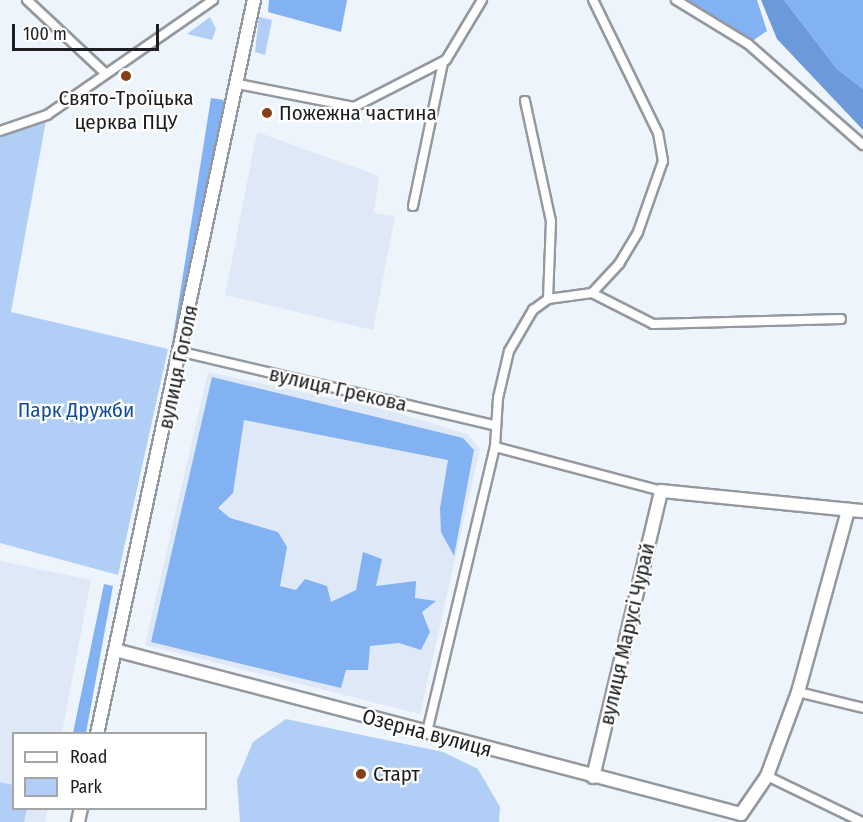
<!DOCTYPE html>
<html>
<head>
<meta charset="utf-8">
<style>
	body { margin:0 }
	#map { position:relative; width:863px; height:822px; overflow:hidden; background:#eef4fb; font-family:"Fira Sans Condensed",sans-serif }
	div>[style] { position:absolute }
	.built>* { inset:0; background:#dfe8f6 }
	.green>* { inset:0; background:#b1cef7 }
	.forest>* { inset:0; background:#83b2f3; transform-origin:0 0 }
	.water>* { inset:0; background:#6b99d9 }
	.roads { filter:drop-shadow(2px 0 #94989f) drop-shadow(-2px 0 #94989f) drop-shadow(0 2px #94989f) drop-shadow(0 -2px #94989f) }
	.street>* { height:8px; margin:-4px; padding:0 4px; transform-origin:4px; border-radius:4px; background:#fff }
	.secondary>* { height:12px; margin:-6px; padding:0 6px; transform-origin:6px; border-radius:6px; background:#fff }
	.dots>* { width:16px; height:16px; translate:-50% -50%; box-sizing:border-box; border:3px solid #fff; border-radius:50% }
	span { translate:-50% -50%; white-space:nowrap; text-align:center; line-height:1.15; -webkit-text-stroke:4.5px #fff; paint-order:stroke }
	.poi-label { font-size:21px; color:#1c1e21 }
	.left { translate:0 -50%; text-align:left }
	.street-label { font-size:21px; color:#1c1e21 }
	.park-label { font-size:21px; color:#0f4d98 }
	.legend { position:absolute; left:12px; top:732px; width:195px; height:78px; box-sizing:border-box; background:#fff; border:2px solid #a4a5a6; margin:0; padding:8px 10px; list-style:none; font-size:18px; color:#1c1e21 }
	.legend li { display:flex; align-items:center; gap:12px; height:30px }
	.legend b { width:30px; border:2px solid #a4a5a6 }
	.scale { position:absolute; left:12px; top:24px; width:147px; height:27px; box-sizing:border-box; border:3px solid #1c1e21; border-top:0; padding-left:8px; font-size:18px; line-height:21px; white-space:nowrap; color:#1c1e21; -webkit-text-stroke:4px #fff; paint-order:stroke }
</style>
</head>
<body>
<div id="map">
	<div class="built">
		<div style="clip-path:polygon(257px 132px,379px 176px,374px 213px,395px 216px,373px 330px,225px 295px)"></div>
		<div style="clip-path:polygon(208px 372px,387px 410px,467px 434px,480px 449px,420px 714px,145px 645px)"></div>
		<div style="clip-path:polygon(0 561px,91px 580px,62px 733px,14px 734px,14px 808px,48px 809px,45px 822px,0 822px)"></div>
	</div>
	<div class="green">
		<div style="clip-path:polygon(210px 17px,216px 29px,212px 40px,187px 34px)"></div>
		<div style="clip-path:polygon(259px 17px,272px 20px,265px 55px,255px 52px)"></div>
		<div style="clip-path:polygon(47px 115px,11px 312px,168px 349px,118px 575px,0 543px,0 136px)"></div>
		<div style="clip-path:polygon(286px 719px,443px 752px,478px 769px,500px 807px,499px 822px,240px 822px,237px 780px,253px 742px)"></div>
		<div style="clip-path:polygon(0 782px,13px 785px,14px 808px,27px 809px,24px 822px,0 822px)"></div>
	</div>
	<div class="forest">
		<div style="clip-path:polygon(269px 0,347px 0,341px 32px,268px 12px)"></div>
		<div style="clip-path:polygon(676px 0,757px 0,767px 31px,748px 44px)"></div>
		<div style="clip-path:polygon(784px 0,863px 0,863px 89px,837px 69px)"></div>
		<div style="left:211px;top:98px;width:13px;height:254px;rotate:9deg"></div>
		<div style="clip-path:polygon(212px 377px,463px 438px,474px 450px,454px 556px,441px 532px,440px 508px,448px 460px,244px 420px,233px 493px,218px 508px,230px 518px,278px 532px,287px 547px,280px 586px,296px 590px,305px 579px,327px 586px,331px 602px,356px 590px,363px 552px,382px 559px,376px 586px,416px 581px,415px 598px,436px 601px,422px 612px,430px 632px,421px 650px,399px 643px,370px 646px,368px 670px,346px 670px,341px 688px,151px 642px)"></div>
		<div style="clip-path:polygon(104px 584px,113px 586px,86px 733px,73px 733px)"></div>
	</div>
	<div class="water">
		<div style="clip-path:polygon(761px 0,784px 0,837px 69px,863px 89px,863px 130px,777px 39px)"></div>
	</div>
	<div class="roads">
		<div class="street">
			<div style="left:27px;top:0;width:108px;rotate:43.1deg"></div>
			<div style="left:676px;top:0;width:84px;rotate:31.4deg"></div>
			<div style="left:748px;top:44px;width:153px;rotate:41.3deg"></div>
			<div style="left:238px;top:84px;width:118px;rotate:11.2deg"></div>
			<div style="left:354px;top:107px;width:103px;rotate:-27.1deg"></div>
			<div style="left:446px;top:60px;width:70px;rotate:-59deg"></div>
			<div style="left:525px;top:101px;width:123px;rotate:77.8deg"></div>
			<div style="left:551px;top:221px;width:78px;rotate:92.2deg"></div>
			<div style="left:0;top:131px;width:50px;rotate:-18.8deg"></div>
			<div style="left:47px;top:115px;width:202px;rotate:-34.7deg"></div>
			<div style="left:413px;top:206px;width:147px;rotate:-78.2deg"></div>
			<div style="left:592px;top:293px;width:68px;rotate:26.9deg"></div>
			<div style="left:653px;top:324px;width:188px;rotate:-1.5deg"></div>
			<div style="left:182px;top:352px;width:320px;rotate:13.2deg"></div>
			<div style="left:495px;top:447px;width:172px;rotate:14.8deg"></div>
			<div style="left:798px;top:692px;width:67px;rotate:13.8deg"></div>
			<div style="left:427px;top:732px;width:293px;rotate:-76.6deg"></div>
			<div style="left:495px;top:447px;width:49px;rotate:-86.5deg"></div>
			<div style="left:498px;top:398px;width:48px;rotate:-76.8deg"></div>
			<div style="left:509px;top:351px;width:48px;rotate:-59.7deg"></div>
			<div style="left:533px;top:310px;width:19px;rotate:-36deg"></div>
			<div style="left:548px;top:299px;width:44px;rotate:-7.8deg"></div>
			<div style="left:592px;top:293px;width:40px;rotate:-47deg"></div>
			<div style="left:619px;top:264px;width:37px;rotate:-59deg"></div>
			<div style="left:638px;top:232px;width:75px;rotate:-70.6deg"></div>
			<div style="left:663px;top:161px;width:28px;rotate:-100deg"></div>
			<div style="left:658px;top:133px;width:148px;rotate:-116deg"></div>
			<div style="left:767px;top:776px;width:106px;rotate:25.8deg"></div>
		</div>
		<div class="secondary">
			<div style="left:115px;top:650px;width:647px;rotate:14.68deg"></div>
			<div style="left:741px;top:814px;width:46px;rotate:-55.6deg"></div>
			<div style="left:767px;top:776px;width:90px;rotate:-69.7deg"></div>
			<div style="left:798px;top:692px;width:189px;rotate:-74.6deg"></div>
			<div style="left:97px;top:734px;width:751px;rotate:-77.93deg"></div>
			<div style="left:593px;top:777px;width:294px;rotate:-76.6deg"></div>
			<div style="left:661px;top:491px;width:203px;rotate:5.7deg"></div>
			<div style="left:78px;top:822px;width:14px;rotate:-78deg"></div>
		</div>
	</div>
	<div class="dots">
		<div style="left:126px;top:76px;background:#864019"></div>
		<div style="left:267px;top:113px;background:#864019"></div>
		<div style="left:361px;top:774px;background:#864019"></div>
	</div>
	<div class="poi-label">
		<span style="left:126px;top:110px">Свято-Троїцька<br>церква ПЦУ</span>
		<span class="left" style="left:279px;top:113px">Пожежна частина</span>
		<span class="left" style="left:373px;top:774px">Старт</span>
	</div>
	<div class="street-label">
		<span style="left:178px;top:367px;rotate:-78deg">вулиця Гоголя</span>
		<span style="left:338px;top:389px;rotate:13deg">вулиця Грекова</span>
		<span style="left:627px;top:634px;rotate:-77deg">вулиця Марусі Чурай</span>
		<span style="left:427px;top:733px;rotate:15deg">Озерна вулиця</span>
	</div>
	<div class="park-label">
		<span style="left:76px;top:410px">Парк Дружби</span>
	</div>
	<ul class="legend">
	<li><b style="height:8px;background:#fff"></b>Road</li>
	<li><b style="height:16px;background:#b1cef7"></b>Park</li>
	</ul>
	<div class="scale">100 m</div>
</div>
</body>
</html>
